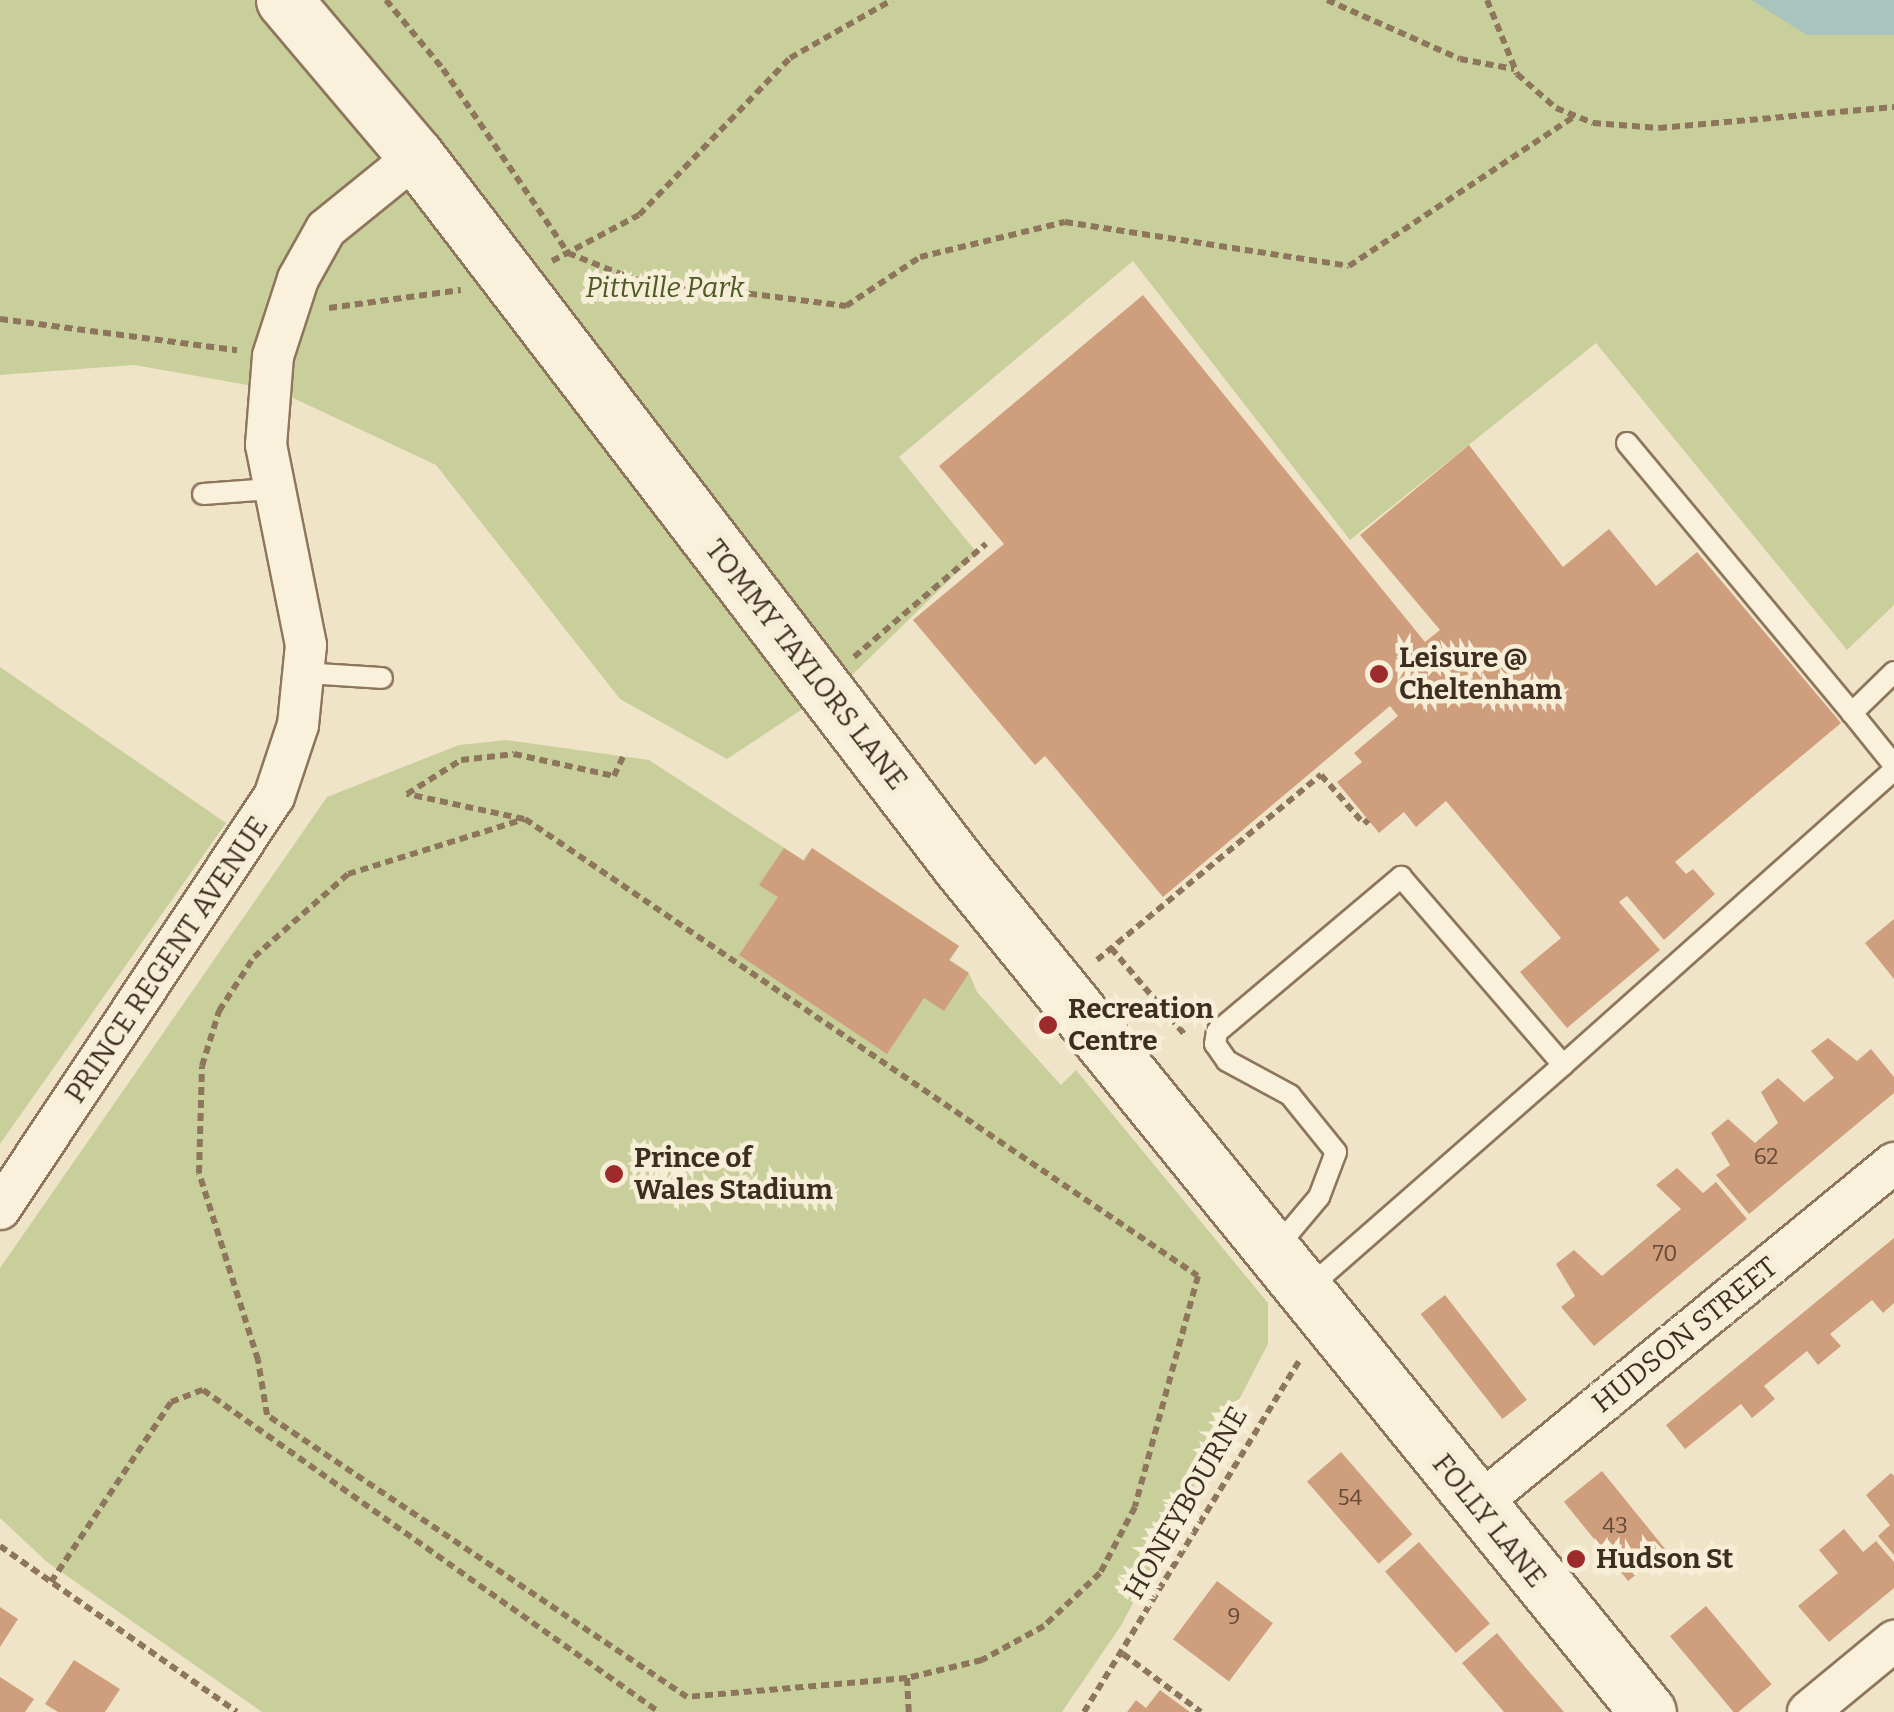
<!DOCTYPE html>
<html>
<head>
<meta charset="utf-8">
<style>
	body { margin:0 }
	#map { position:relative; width:1894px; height:1712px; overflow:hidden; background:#f0e4c8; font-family:Bitter,serif }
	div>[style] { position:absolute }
	.green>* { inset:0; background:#c9cf9b }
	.water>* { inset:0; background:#a9c4bc }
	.building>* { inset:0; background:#cf9f7d; transform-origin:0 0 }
	.path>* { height:6px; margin-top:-3px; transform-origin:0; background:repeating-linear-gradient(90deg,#8d765c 0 8px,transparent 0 13px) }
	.roads { filter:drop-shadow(2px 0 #8d765c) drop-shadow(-2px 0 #8d765c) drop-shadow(0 2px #8d765c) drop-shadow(0 -2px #8d765c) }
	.lane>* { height:20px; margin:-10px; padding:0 10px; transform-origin:10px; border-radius:10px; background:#faf1dc }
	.street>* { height:40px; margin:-20px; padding:0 20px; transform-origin:20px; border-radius:20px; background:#faf1dc }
	.secondary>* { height:55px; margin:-27.5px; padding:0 27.5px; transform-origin:27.5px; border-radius:27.5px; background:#faf1dc }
	.dots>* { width:28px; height:28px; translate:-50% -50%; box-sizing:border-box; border:5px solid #f7eed8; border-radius:50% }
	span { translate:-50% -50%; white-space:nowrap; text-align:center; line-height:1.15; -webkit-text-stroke:9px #f7eed8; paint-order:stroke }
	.number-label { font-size:22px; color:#624a37 }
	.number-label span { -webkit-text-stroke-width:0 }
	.park-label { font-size:28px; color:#4d5a26; font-style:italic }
	.poi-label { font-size:28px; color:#3d2e20; font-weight:700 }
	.left { translate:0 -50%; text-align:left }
	.street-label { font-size:28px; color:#3d2e20 }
</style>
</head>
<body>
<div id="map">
	<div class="green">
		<div style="clip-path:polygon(0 0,1894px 0,1894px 605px,1847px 650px,1596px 343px,1350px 540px,1133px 261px,899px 457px,977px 553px,848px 679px,727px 759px,620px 699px,436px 465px,276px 390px,134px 365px,0 375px)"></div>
		<div style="clip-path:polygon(0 667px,226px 823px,0 1144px)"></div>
		<div style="clip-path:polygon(507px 740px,649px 760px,803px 860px,812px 848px,959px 946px,950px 960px,969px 973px,977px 992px,1061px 1085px,1076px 1070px,1268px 1303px,1268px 1344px,1122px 1624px,1062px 1712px,262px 1712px,47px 1562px,0 1518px,0 1268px,327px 797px,459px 745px)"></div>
	</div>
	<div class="water">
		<div style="clip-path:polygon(1751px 0,1894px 0,1894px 35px,1807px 35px)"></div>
	</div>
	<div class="building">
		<div style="clip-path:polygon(1143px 295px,1425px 642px,1440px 630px,1360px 535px,1469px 445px,1563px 567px,1609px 529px,1656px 586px,1697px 552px,1841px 723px,1675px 862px,1686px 874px,1693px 869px,1715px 894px,1664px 940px,1627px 896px,1619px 902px,1660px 950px,1567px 1028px,1520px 972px,1561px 938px,1446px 801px,1416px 827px,1404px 812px,1379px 833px,1337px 782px,1362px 762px,1354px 753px,1398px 716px,1390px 706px,1163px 897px,1045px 756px,1035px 765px,913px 620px,1004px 544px,939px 466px)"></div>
		<div style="clip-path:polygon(784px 848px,804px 861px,812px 848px,959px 946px,949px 960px,969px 973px,944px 1011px,924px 998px,887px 1054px,739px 955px,778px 897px,759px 885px)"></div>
		<div style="clip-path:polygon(1894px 919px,1894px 979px,1865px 943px)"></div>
		<div style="clip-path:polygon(1828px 1038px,1857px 1061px,1871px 1049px,1894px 1077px,1894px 1093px,1749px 1214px,1716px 1175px,1730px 1165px,1711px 1133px,1728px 1119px,1755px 1143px,1778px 1123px,1761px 1092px,1778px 1078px,1804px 1102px,1834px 1078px,1811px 1051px)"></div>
		<div style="clip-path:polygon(1677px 1168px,1703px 1193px,1716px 1182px,1747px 1219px,1594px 1346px,1561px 1307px,1575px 1296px,1556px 1264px,1574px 1250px,1602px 1276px,1681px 1209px,1656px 1185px)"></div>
		<div style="clip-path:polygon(1894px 1238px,1894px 1303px,1883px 1313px,1872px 1300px,1830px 1334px,1841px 1346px,1818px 1365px,1807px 1351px,1764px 1386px,1775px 1399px,1752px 1418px,1741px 1404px,1685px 1449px,1666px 1425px)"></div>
		<div style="left:1445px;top:1295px;width:133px;height:31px;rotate:52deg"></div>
		<div style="left:1341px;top:1452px;width:109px;height:45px;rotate:49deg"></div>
		<div style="left:1602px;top:1471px;width:102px;height:49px;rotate:51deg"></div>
		<div style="clip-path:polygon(1891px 1473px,1894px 1476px,1894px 1555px,1878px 1536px,1890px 1525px,1866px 1495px)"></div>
		<div style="clip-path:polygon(1844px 1529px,1863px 1552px,1876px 1541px,1894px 1562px,1894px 1588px,1829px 1642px,1798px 1606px,1838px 1573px,1819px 1550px)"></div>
		<div style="left:1419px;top:1542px;width:108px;height:45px;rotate:49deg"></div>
		<div style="left:1217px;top:1581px;width:70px;height:73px;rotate:37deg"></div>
		<div style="left:1706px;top:1606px;width:102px;height:47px;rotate:50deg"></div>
		<div style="clip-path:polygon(0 1607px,18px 1619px,0 1647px)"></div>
		<div style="clip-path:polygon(1497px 1633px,1520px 1661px,1564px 1712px,1504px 1712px,1462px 1663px)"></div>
		<div style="clip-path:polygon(74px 1660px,120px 1689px,105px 1712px,58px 1712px,45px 1704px)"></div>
		<div style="clip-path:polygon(0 1677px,34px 1699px,25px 1712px,0 1712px)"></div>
		<div style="clip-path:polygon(1160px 1690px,1190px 1712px,1127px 1712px,1136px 1700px,1146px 1708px)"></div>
	</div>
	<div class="path">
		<div style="left:386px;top:0;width:89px;rotate:50.4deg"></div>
		<div style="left:443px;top:69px;width:222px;rotate:55.8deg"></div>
		<div style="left:568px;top:253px;width:70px;rotate:21.8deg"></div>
		<div style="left:633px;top:279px;width:215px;rotate:7.2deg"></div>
		<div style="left:846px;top:306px;width:89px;rotate:-33.5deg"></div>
		<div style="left:920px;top:257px;width:149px;rotate:-13.6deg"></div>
		<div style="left:1065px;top:222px;width:287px;rotate:8.8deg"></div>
		<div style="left:1349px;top:266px;width:269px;rotate:-33.6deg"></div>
		<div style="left:1327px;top:0;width:145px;rotate:23.9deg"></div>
		<div style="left:1460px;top:59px;width:55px;rotate:10.5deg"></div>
		<div style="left:1487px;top:0;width:80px;rotate:67.9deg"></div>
		<div style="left:1517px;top:74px;width:52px;rotate:41.1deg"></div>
		<div style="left:1556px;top:108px;width:40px;rotate:22deg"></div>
		<div style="left:1593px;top:123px;width:66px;rotate:4.3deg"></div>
		<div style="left:1659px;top:128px;width:236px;rotate:-5.1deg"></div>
		<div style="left:552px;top:261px;width:98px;rotate:-27.9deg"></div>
		<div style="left:639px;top:215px;width:218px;rotate:-46.1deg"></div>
		<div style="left:790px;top:58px;width:117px;rotate:-29.6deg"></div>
		<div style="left:329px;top:308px;width:133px;rotate:-7.8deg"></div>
		<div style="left:0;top:319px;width:239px;rotate:7.5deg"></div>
		<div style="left:854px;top:657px;width:174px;rotate:-40.6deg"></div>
		<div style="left:524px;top:819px;width:120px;rotate:-167.9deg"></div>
		<div style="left:407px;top:794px;width:64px;rotate:-32.2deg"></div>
		<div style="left:461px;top:760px;width:53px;rotate:-6.5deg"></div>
		<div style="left:514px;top:754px;width:102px;rotate:12.4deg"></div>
		<div style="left:614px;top:776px;width:26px;rotate:-65deg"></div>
		<div style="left:525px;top:819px;width:813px;rotate:34.18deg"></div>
		<div style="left:1198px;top:1276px;width:239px;rotate:105.3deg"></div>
		<div style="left:1135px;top:1507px;width:75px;rotate:117.9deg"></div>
		<div style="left:1100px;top:1573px;width:77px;rotate:136.6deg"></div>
		<div style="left:1044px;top:1626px;width:71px;rotate:151.3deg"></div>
		<div style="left:982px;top:1660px;width:77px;rotate:166.5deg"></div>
		<div style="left:907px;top:1678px;width:221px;rotate:175.1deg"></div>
		<div style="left:687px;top:1697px;width:506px;rotate:-146.12deg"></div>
		<div style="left:267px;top:1415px;width:56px;rotate:-99.3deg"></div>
		<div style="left:258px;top:1360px;width:196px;rotate:-107.5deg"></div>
		<div style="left:199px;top:1173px;width:107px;rotate:-88.4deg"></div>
		<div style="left:202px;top:1066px;width:58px;rotate:-72.8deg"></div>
		<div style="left:219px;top:1011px;width:64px;rotate:-57.1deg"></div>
		<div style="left:254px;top:957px;width:125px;rotate:-41.4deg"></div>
		<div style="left:348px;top:874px;width:185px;rotate:-17.3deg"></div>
		<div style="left:1111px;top:948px;width:116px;rotate:49.6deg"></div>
		<div style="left:1097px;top:960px;width:291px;rotate:-39.6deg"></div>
		<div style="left:1321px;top:775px;width:65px;rotate:48.7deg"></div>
		<div style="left:1364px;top:824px;width:6px;rotate:-45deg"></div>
		<div style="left:0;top:1546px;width:289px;rotate:35deg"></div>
		<div style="left:51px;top:1582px;width:216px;rotate:-56.3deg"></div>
		<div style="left:171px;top:1402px;width:34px;rotate:-21deg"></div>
		<div style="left:203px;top:1390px;width:558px;rotate:35.23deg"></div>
		<div style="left:1123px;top:1654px;width:97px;rotate:36.6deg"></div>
		<div style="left:907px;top:1678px;width:34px;rotate:87deg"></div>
		<div style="left:1084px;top:1712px;width:413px;rotate:-58.5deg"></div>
	</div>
	<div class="roads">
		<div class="lane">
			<div style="left:1627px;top:443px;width:351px;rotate:50.2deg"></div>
			<div style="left:203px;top:494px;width:68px;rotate:-4.2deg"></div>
			<div style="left:1894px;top:672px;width:59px;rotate:135.7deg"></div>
			<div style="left:1852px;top:713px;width:67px;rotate:51.1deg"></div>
			<div style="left:305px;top:673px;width:77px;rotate:3.7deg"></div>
			<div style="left:1563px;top:1065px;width:443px;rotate:-41.7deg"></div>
			<div style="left:1276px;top:1248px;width:67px;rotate:-49.9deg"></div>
			<div style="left:1319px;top:1197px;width:48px;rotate:-69.3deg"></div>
			<div style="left:1336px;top:1152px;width:73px;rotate:-128.9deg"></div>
			<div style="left:1290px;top:1095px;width:72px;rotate:-151.6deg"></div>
			<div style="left:1227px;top:1061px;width:21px;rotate:-125deg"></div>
			<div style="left:1215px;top:1044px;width:12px;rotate:-81deg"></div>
			<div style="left:1217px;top:1032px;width:241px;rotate:-40.1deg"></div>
			<div style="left:1401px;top:877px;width:248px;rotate:49.2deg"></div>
			<div style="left:1563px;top:1065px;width:339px;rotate:138.8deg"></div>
		</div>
		<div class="street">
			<div style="left:0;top:1209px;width:495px;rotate:-56.4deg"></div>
			<div style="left:274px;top:797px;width:76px;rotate:-71.6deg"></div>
			<div style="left:298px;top:725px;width:80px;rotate:-84.3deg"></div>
			<div style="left:306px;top:645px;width:204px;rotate:-101.3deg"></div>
			<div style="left:266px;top:445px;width:89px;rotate:-85.5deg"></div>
			<div style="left:273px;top:356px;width:81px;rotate:-72deg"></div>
			<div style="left:298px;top:279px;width:57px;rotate:-60.8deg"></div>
			<div style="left:326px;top:229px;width:116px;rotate:-39deg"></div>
			<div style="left:1475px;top:1507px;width:542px;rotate:-39.39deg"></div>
			<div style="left:1808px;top:1712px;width:112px;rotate:-39.5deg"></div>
		</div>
		<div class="secondary">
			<div style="left:284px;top:0;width:204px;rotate:49.8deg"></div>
			<div style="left:416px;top:156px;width:894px;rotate:52.54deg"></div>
			<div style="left:960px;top:866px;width:1090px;rotate:50.88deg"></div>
		</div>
	</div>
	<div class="dots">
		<div style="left:1379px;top:674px;background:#9e2a2b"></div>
		<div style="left:1048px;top:1025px;background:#9e2a2b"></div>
		<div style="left:614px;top:1174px;background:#9e2a2b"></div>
		<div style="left:1576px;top:1559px;background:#9e2a2b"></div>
	</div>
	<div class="number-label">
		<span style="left:1766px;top:1157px">62</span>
		<span style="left:1665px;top:1254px">70</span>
		<span style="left:1350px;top:1498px">54</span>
		<span style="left:1615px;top:1526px">43</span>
		<span style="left:1234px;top:1617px">9</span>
	</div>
	<div class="park-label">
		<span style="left:665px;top:288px">Pittville Park</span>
	</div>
	<div class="poi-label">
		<span class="left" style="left:1399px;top:674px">Leisure @<br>Cheltenham</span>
		<span class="left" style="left:1068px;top:1025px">Recreation<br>Centre</span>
		<span class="left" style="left:634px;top:1174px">Prince of<br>Wales Stadium</span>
		<span class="left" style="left:1596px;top:1559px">Hudson St</span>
	</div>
	<div class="street-label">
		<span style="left:806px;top:665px;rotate:52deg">TOMMY TAYLORS LANE</span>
		<span style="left:167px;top:960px;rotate:-56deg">PRINCE REGENT AVENUE</span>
		<span style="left:1685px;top:1335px;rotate:-39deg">HUDSON STREET</span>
		<span style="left:1186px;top:1503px;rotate:-60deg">HONEYBOURNE</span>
		<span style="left:1489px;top:1521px;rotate:51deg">FOLLY LANE</span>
	</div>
</div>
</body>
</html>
